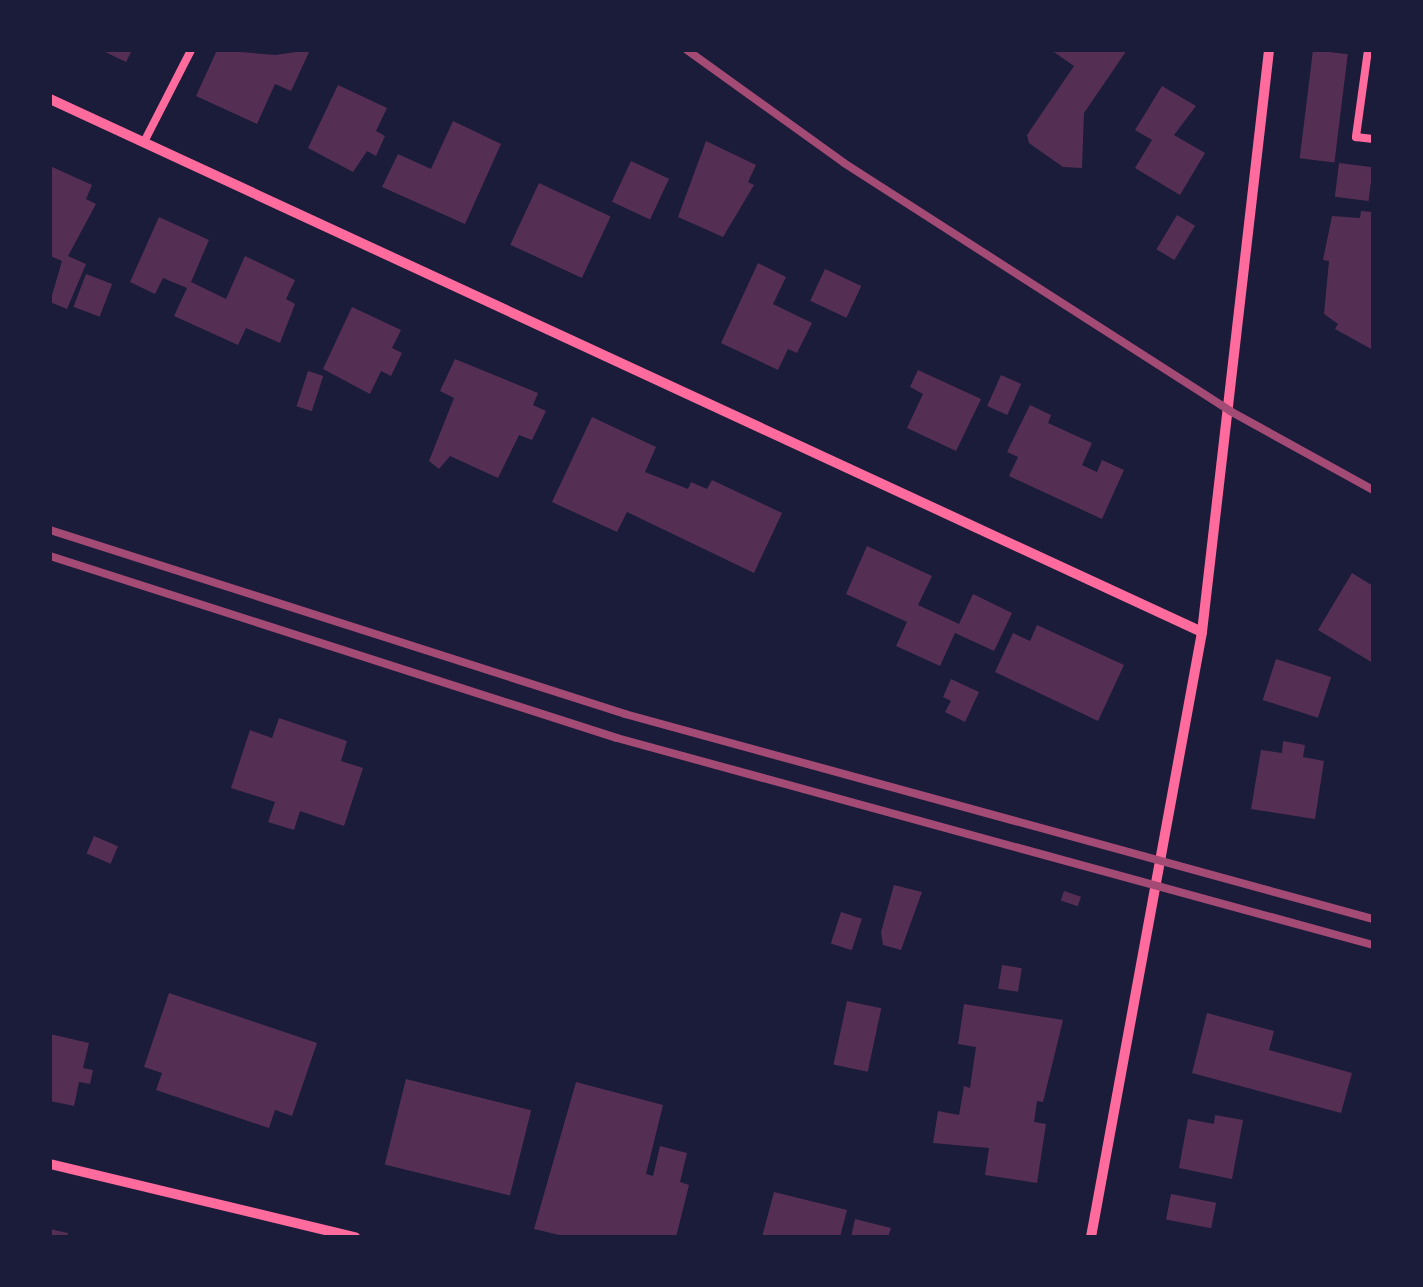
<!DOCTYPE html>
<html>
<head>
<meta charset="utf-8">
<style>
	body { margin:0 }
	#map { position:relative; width:1423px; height:1287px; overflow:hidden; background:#1b1b3a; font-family:Helvetica,sans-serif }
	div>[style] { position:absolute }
	.building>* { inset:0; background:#542f53; transform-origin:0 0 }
	.service>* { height:8px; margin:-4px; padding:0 4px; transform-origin:4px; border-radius:4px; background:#ff6b9d }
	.minor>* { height:10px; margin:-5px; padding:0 5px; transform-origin:5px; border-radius:5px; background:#ff6b9d }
	.rail>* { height:8px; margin:-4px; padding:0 4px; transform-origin:4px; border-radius:4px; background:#a44b75 }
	span { translate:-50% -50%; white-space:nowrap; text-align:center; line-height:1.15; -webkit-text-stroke:10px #1b1b3a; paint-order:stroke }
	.frame { position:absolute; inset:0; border:52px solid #1b1b3a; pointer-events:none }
</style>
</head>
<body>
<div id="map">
	<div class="building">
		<div style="clip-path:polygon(101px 50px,132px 50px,126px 62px)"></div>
		<div style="clip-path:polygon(217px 50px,275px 55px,310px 50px,291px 91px,275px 84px,257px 124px,196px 96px)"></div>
		<div style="clip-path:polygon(1051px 50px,1127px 50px,1084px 113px,1082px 168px,1063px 167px,1029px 143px,1027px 135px,1074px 66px)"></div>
		<div style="left:1313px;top:50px;width:35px;height:109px;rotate:7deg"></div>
		<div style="clip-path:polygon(338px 85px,387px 108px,376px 131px,385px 136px,376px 156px,367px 151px,353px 172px,308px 148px)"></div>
		<div style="clip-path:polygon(1162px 86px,1196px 106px,1174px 135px,1205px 153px,1180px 195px,1135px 168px,1152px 140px,1135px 130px)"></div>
		<div style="clip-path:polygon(453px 121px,501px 144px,465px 224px,382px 187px,398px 154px,431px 169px)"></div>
		<div style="clip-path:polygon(706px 141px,756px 165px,748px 182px,754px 185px,723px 237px,678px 217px)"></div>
		<div style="left:631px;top:161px;width:42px;height:45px;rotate:25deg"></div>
		<div style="left:1339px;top:163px;width:34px;height:34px;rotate:7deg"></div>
		<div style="clip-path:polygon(50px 166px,92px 185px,86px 199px,96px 204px,68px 256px,86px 264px,67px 309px,50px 302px,62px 261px,50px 256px)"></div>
		<div style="left:539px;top:183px;width:79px;height:68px;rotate:25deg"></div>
		<div style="clip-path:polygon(1361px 211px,1373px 212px,1373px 350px,1335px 329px,1338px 324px,1324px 314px,1329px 261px,1323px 260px,1332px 216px,1360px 218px)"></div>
		<div style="left:1177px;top:215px;width:21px;height:40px;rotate:31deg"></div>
		<div style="clip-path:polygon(159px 217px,209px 240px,191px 282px,226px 299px,245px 256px,295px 280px,286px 299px,295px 304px,280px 343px,246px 328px,238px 345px,174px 316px,187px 288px,163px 278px,155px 294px,130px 282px)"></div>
		<div style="clip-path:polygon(758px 263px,786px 277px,773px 304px,812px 323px,797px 353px,788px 349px,778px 370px,721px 343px)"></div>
		<div style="left:825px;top:269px;width:40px;height:35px;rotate:25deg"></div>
		<div style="left:86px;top:274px;width:28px;height:35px;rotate:21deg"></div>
		<div style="clip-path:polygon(352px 307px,401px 330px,392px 348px,402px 353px,391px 376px,381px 371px,370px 394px,323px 369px)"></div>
		<div style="clip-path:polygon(455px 359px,538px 393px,533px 405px,546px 411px,532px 440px,519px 435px,498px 478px,450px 456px,439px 469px,429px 461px,454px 398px,440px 391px)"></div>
		<div style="clip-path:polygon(918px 370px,981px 399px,956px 451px,907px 428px,923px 394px,910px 387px)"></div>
		<div style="left:308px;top:371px;width:16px;height:37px;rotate:18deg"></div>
		<div style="left:1001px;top:375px;width:22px;height:34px;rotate:24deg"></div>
		<div style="clip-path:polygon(1030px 405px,1051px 415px,1048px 423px,1092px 443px,1082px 465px,1097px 472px,1102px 460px,1124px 470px,1102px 519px,1009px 476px,1018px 457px,1007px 452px)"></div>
		<div style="clip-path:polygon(592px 417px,656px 447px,645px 472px,688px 489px,691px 482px,707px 489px,712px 480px,782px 513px,754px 573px,627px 512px,617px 532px,552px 502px)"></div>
		<div style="clip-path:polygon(867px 546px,932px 576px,918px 605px,959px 624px,973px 594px,1012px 613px,994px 651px,955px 633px,940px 666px,896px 646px,907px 622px,846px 594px)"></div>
		<div style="clip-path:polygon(1352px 573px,1373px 586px,1373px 663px,1318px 630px)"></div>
		<div style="clip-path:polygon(1037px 625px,1124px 665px,1098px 721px,995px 672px,1013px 633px,1030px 641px)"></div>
		<div style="left:1276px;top:659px;width:58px;height:43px;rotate:18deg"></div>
		<div style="clip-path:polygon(951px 679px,979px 692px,965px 722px,945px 712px,951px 701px,943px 697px)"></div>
		<div style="clip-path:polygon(279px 718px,347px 741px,341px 761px,363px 768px,344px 826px,300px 811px,294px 830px,268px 822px,275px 802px,231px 788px,250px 730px,272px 738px)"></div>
		<div style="clip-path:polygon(1283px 741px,1305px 745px,1303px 757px,1324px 761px,1315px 819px,1251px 809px,1261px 750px,1282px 753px)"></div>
		<div style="left:94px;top:836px;width:26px;height:19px;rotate:23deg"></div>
		<div style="clip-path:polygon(894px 885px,922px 892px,901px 950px,883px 945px,881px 932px)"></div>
		<div style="left:1064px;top:891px;width:18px;height:10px;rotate:19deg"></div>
		<div style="left:841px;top:912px;width:22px;height:33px;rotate:18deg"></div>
		<div style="left:1002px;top:965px;width:20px;height:24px;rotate:9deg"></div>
		<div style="clip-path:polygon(169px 993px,317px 1043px,292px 1116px,275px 1110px,269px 1128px,156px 1090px,162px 1073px,144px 1067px)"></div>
		<div style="left:847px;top:1001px;width:35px;height:65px;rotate:12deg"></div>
		<div style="clip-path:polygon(964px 1004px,1063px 1020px,1043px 1102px,1037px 1101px,1034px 1122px,1046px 1124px,1037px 1183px,985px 1175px,989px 1148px,933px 1143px,938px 1111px,959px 1115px,964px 1086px,970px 1088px,976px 1047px,958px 1044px)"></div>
		<div style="clip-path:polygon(1207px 1013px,1274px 1031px,1269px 1050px,1352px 1073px,1341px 1113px,1192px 1073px)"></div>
		<div style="clip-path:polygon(50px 1034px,89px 1043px,83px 1068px,93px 1070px,90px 1084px,79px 1082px,74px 1106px,50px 1101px)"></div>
		<div style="left:406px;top:1079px;width:129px;height:88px;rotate:14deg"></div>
		<div style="clip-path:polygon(576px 1082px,663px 1105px,646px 1174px,653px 1176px,660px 1146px,687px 1153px,680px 1182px,689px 1185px,676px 1237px,568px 1237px,534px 1229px)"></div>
		<div style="clip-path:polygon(1215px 1115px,1243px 1120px,1232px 1179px,1179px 1168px,1188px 1119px,1214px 1124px)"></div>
		<div style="clip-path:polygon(774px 1192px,847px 1210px,840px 1237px,762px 1237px)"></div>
		<div style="left:1171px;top:1194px;width:46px;height:26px;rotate:11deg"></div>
		<div style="clip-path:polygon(855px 1219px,891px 1228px,888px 1237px,851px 1237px)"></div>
		<div style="clip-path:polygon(50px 1229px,68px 1233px,67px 1237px,50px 1237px)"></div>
	</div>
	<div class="service">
		<div style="left:1368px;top:50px;width:88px;rotate:97.9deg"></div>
		<div style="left:1356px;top:137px;width:17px;rotate:7deg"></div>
		<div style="left:144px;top:142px;width:103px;rotate:-62.9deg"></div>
	</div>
	<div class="minor">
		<div style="left:50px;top:99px;width:1269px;rotate:24.83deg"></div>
		<div style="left:50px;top:1164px;width:314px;rotate:13.5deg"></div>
		<div style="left:1091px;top:1237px;width:615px;rotate:-79.6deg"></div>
		<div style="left:1202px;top:632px;width:586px;rotate:-83.43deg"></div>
	</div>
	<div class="rail">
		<div style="left:687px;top:50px;width:193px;rotate:35.7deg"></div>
		<div style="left:844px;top:163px;width:459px;rotate:32.7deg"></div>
		<div style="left:1230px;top:411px;width:163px;rotate:28.9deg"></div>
		<div style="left:50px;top:530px;width:604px;rotate:17.74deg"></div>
		<div style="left:625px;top:714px;width:776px;rotate:15.33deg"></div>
		<div style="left:50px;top:556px;width:595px;rotate:17.8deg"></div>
		<div style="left:617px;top:738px;width:784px;rotate:15.31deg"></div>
	</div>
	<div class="frame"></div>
</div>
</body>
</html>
